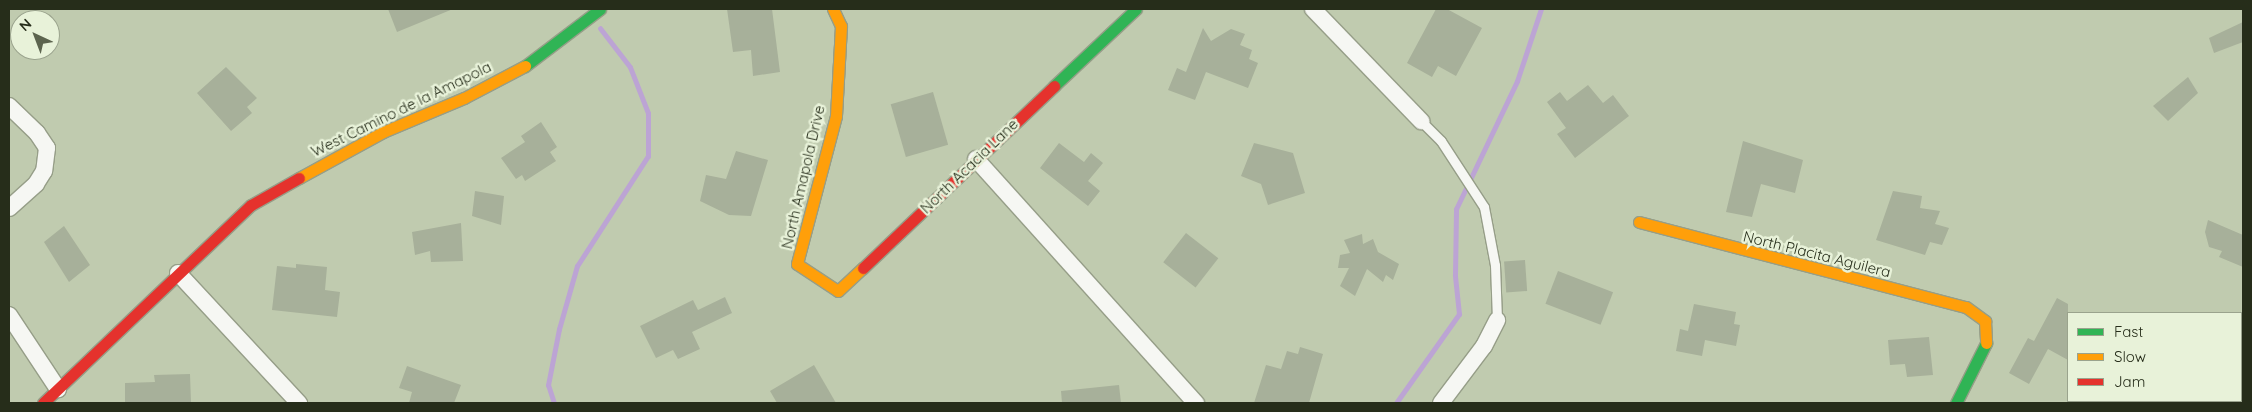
<!DOCTYPE html>
<html>
<head>
<meta charset="utf-8">
<style>
	body { margin:0 }
	#map { position:relative; width:2252px; height:412px; overflow:hidden; background:#c0cbaf; font-family:Quicksand,sans-serif }
	div>[style] { position:absolute }
	.stream>* { height:5px; margin:-2.5px; padding:0 2.5px; transform-origin:2.5px; border-radius:2.5px; background:#bca4d4 }
	.building>* { inset:0; background:#a7b09a; transform-origin:0 0 }
	.roads { filter:drop-shadow(1px 0 #969e88) drop-shadow(-1px 0 #969e88) drop-shadow(0 1px #969e88) drop-shadow(0 -1px #969e88) }
	.lane>* { height:9px; margin:-4.5px; padding:0 4.5px; transform-origin:4.5px; border-radius:4.5px; background:#f6f7f3 }
	.street>* { height:16px; margin:-8px; padding:0 8px; transform-origin:8px; border-radius:8px; background:#f6f7f3 }
	.fast>* { height:11px; margin:-5.5px; padding:0 5.5px; transform-origin:5.5px; border-radius:5.5px; background:#30b455 }
	.slow>* { height:11px; margin:-5.5px; padding:0 5.5px; transform-origin:5.5px; border-radius:5.5px; background:#ff9f0a }
	.jam>* { height:11px; margin:-5.5px; padding:0 5.5px; transform-origin:5.5px; border-radius:5.5px; background:#e5322d }
	span { translate:-50% -50%; white-space:nowrap; text-align:center; line-height:1.15; -webkit-text-stroke:5px #e8f2d9; paint-order:stroke }
	.street-label { font-size:15px; color:#262d1a }
	.frame { position:absolute; inset:0; border:10px solid #262d1a; pointer-events:none }
	.legend { position:absolute; left:2067px; top:312px; width:175px; height:90px; box-sizing:border-box; background:#e8f2d9; border:1px solid #9aa38d; margin:0; padding:6px 9px; list-style:none; font-size:15px; color:#262d1a }
	.legend li { display:flex; align-items:center; gap:10px; height:25px }
	.legend b { width:25px; border:1px solid #9aa38d }
	.north { position:absolute; left:10px; top:10px; width:50px; height:50px; box-sizing:border-box; background:#e8f2d9; border:1px solid #9aa38d; border-radius:50%; rotate:317deg; font-size:14px; font-weight:700; line-height:20px; text-align:center; color:#262d1a }
	.north::after { content:''; display:block; margin:auto; width:18px; height:22px; background:#5c644e; clip-path:polygon(50% 0,100% 100%,50% 72%,0 100%) }
</style>
</head>
<body>
<div id="map">
	<div class="stream">
		<div style="left:554px;top:403px;width:19px;rotate:-108deg"></div>
		<div style="left:548px;top:385px;width:57px;rotate:-78.9deg"></div>
		<div style="left:559px;top:329px;width:66px;rotate:-74.1deg"></div>
		<div style="left:577px;top:266px;width:131px;rotate:-57.2deg"></div>
		<div style="left:648px;top:156px;width:43px;rotate:-90deg"></div>
		<div style="left:648px;top:113px;width:49px;rotate:-111.4deg"></div>
		<div style="left:630px;top:67px;width:49px;rotate:-127.6deg"></div>
		<div style="left:1396px;top:403px;width:109px;rotate:-54.7deg"></div>
		<div style="left:1459px;top:314px;width:39px;rotate:-96deg"></div>
		<div style="left:1455px;top:275px;width:66px;rotate:-89.1deg"></div>
		<div style="left:1456px;top:209px;width:142px;rotate:-64.5deg"></div>
		<div style="left:1517px;top:81px;width:76px;rotate:-71.6deg"></div>
	</div>
	<div class="building">
		<div style="clip-path:polygon(388px 9px,453px 9px,397px 32px)"></div>
		<div style="clip-path:polygon(727px 9px,772px 9px,780px 72px,753px 76px,751px 50px,733px 52px)"></div>
		<div style="clip-path:polygon(1436px 9px,1447px 9px,1482px 28px,1456px 76px,1438px 66px,1432px 77px,1407px 63px)"></div>
		<div style="clip-path:polygon(2243px 22px,2243px 42px,2214px 53px,2209px 38px)"></div>
		<div style="clip-path:polygon(1203px 28px,1211px 41px,1231px 29px,1245px 34px,1240px 45px,1252px 50px,1249px 59px,1258px 63px,1248px 88px,1206px 72px,1195px 100px,1168px 90px,1177px 68px,1186px 72px)"></div>
		<div style="clip-path:polygon(226px 67px,257px 98px,247px 107px,252px 113px,231px 131px,197px 93px)"></div>
		<div style="clip-path:polygon(2188px 77px,2198px 93px,2168px 121px,2153px 106px)"></div>
		<div style="clip-path:polygon(1588px 85px,1603px 103px,1613px 95px,1629px 116px,1575px 158px,1557px 134px,1566px 128px,1547px 102px,1560px 92px,1567px 101px)"></div>
		<div style="left:933px;top:92px;width:55px;height:44px;rotate:74deg"></div>
		<div style="clip-path:polygon(541px 122px,557px 147px,550px 152px,556px 161px,525px 181px,522px 175px,516px 179px,501px 158px,525px 142px,521px 136px)"></div>
		<div style="clip-path:polygon(1743px 141px,1803px 160px,1795px 193px,1761px 184px,1752px 217px,1726px 212px)"></div>
		<div style="clip-path:polygon(1059px 143px,1084px 162px,1091px 153px,1103px 163px,1088px 181px,1100px 191px,1088px 206px,1040px 168px)"></div>
		<div style="clip-path:polygon(1254px 143px,1293px 153px,1305px 193px,1268px 205px,1261px 184px,1241px 176px)"></div>
		<div style="clip-path:polygon(736px 151px,768px 160px,751px 216px,729px 215px,700px 201px,706px 175px,726px 179px)"></div>
		<div style="clip-path:polygon(475px 191px,504px 196px,501px 225px,472px 216px)"></div>
		<div style="clip-path:polygon(1893px 191px,1922px 196px,1920px 208px,1940px 211px,1935px 224px,1949px 228px,1942px 245px,1930px 242px,1925px 255px,1876px 240px)"></div>
		<div style="clip-path:polygon(2208px 220px,2243px 235px,2243px 267px,2219px 257px,2222px 251px,2209px 247px,2205px 232px)"></div>
		<div style="clip-path:polygon(461px 223px,463px 261px,431px 262px,430px 251px,415px 255px,412px 232px)"></div>
		<div style="clip-path:polygon(64px 226px,90px 265px,69px 282px,44px 242px)"></div>
		<div style="left:1186px;top:233px;width:41px;height:37px;rotate:38deg"></div>
		<div style="clip-path:polygon(1362px 234px,1363px 244px,1373px 239px,1378px 252px,1399px 264px,1393px 280px,1386px 275px,1383px 282px,1367px 269px,1355px 296px,1340px 286px,1349px 268px,1338px 268px,1340px 255px,1350px 253px,1344px 240px)"></div>
		<div style="left:1525px;top:260px;width:31px;height:21px;rotate:86deg"></div>
		<div style="clip-path:polygon(296px 264px,327px 267px,325px 290px,340px 292px,337px 317px,272px 310px,277px 266px,296px 268px)"></div>
		<div style="left:1558px;top:271px;width:59px;height:35px;rotate:21deg"></div>
		<div style="clip-path:polygon(725px 297px,732px 313px,692px 332px,700px 349px,678px 359px,673px 350px,656px 358px,640px 326px,693px 300px,698px 310px)"></div>
		<div style="clip-path:polygon(2057px 298px,2068px 304px,2068px 360px,2048px 349px,2029px 384px,2009px 373px,2028px 338px,2034px 341px)"></div>
		<div style="clip-path:polygon(1694px 304px,1736px 312px,1734px 324px,1740px 325px,1736px 346px,1705px 340px,1702px 356px,1676px 351px,1680px 329px,1688px 331px)"></div>
		<div style="clip-path:polygon(1929px 337px,1933px 375px,1907px 377px,1905px 364px,1890px 365px,1888px 340px)"></div>
		<div style="clip-path:polygon(1300px 347px,1323px 354px,1309px 403px,1254px 403px,1266px 365px,1281px 369px,1287px 351px,1298px 354px)"></div>
		<div style="clip-path:polygon(814px 365px,836px 403px,777px 403px,770px 391px)"></div>
		<div style="clip-path:polygon(407px 366px,461px 385px,454px 403px,409px 403px,412px 392px,399px 388px)"></div>
		<div style="clip-path:polygon(190px 374px,191px 403px,125px 403px,125px 383px,155px 382px,154px 375px)"></div>
		<div style="clip-path:polygon(1119px 385px,1121px 403px,1062px 403px,1061px 391px)"></div>
	</div>
	<div class="roads">
		<div class="lane">
			<div style="left:1421px;top:121px;width:28px;rotate:45deg"></div>
			<div style="left:1441px;top:141px;width:79px;rotate:56.9deg"></div>
			<div style="left:1484px;top:207px;width:59px;rotate:79.3deg"></div>
			<div style="left:1495px;top:265px;width:55px;rotate:87.9deg"></div>
		</div>
		<div class="street">
			<div style="left:1313px;top:9px;width:156px;rotate:46deg"></div>
			<div style="left:9px;top:106px;width:39px;rotate:44deg"></div>
			<div style="left:37px;top:133px;width:18px;rotate:56deg"></div>
			<div style="left:47px;top:148px;width:23px;rotate:97deg"></div>
			<div style="left:44px;top:171px;width:15px;rotate:122deg"></div>
			<div style="left:36px;top:184px;width:36px;rotate:138deg"></div>
			<div style="left:976px;top:159px;width:329px;rotate:48deg"></div>
			<div style="left:178px;top:273px;width:178px;rotate:47.1deg"></div>
			<div style="left:9px;top:315px;width:89px;rotate:56.5deg"></div>
			<div style="left:1441px;top:403px;width:71px;rotate:-53deg"></div>
			<div style="left:1484px;top:346px;width:29px;rotate:-63deg"></div>
		</div>
		<div class="fast">
			<div style="left:525px;top:66px;width:94px;rotate:-37.2deg"></div>
			<div style="left:1054px;top:86px;width:112px;rotate:-43.2deg"></div>
			<div style="left:1956px;top:403px;width:67px;rotate:-63.4deg"></div>
		</div>
		<div class="slow">
			<div style="left:833px;top:9px;width:19px;rotate:65deg"></div>
			<div style="left:841px;top:26px;width:90px;rotate:93.2deg"></div>
			<div style="left:836px;top:116px;width:153px;rotate:104.8deg"></div>
			<div style="left:797px;top:264px;width:49px;rotate:33.4deg"></div>
			<div style="left:838px;top:291px;width:34px;rotate:-43deg"></div>
			<div style="left:299px;top:178px;width:96px;rotate:-28.7deg"></div>
			<div style="left:383px;top:132px;width:88px;rotate:-22.8deg"></div>
			<div style="left:464px;top:98px;width:69px;rotate:-27.7deg"></div>
			<div style="left:1639px;top:222px;width:338px;rotate:14.6deg"></div>
			<div style="left:1966px;top:307px;width:24px;rotate:36deg"></div>
			<div style="left:1985px;top:321px;width:22px;rotate:87deg"></div>
		</div>
		<div class="jam">
			<div style="left:863px;top:268px;width:264px;rotate:-43.6deg"></div>
			<div style="left:43px;top:403px;width:287px;rotate:-43.6deg"></div>
			<div style="left:251px;top:205px;width:55px;rotate:-29.4deg"></div>
		</div>
	</div>
	<div class="street-label">
		<span style="left:401px;top:109px;rotate:-26deg">West Camino de la Amapola</span>
		<span style="left:969px;top:166px;rotate:-44deg">North Acacia Lane</span>
		<span style="left:803px;top:177px;rotate:-77deg">North Amapola Drive</span>
		<span style="left:1817px;top:254px;rotate:14deg">North Placita Aguilera</span>
	</div>
	<div class="frame"></div>
	<ul class="legend">
	<li><b style="height:6px;background:#30b455"></b>Fast</li>
	<li><b style="height:6px;background:#ff9f0a"></b>Slow</li>
	<li><b style="height:6px;background:#e5322d"></b>Jam</li>
	</ul>
	<div class="north">N</div>
</div>
</body>
</html>
